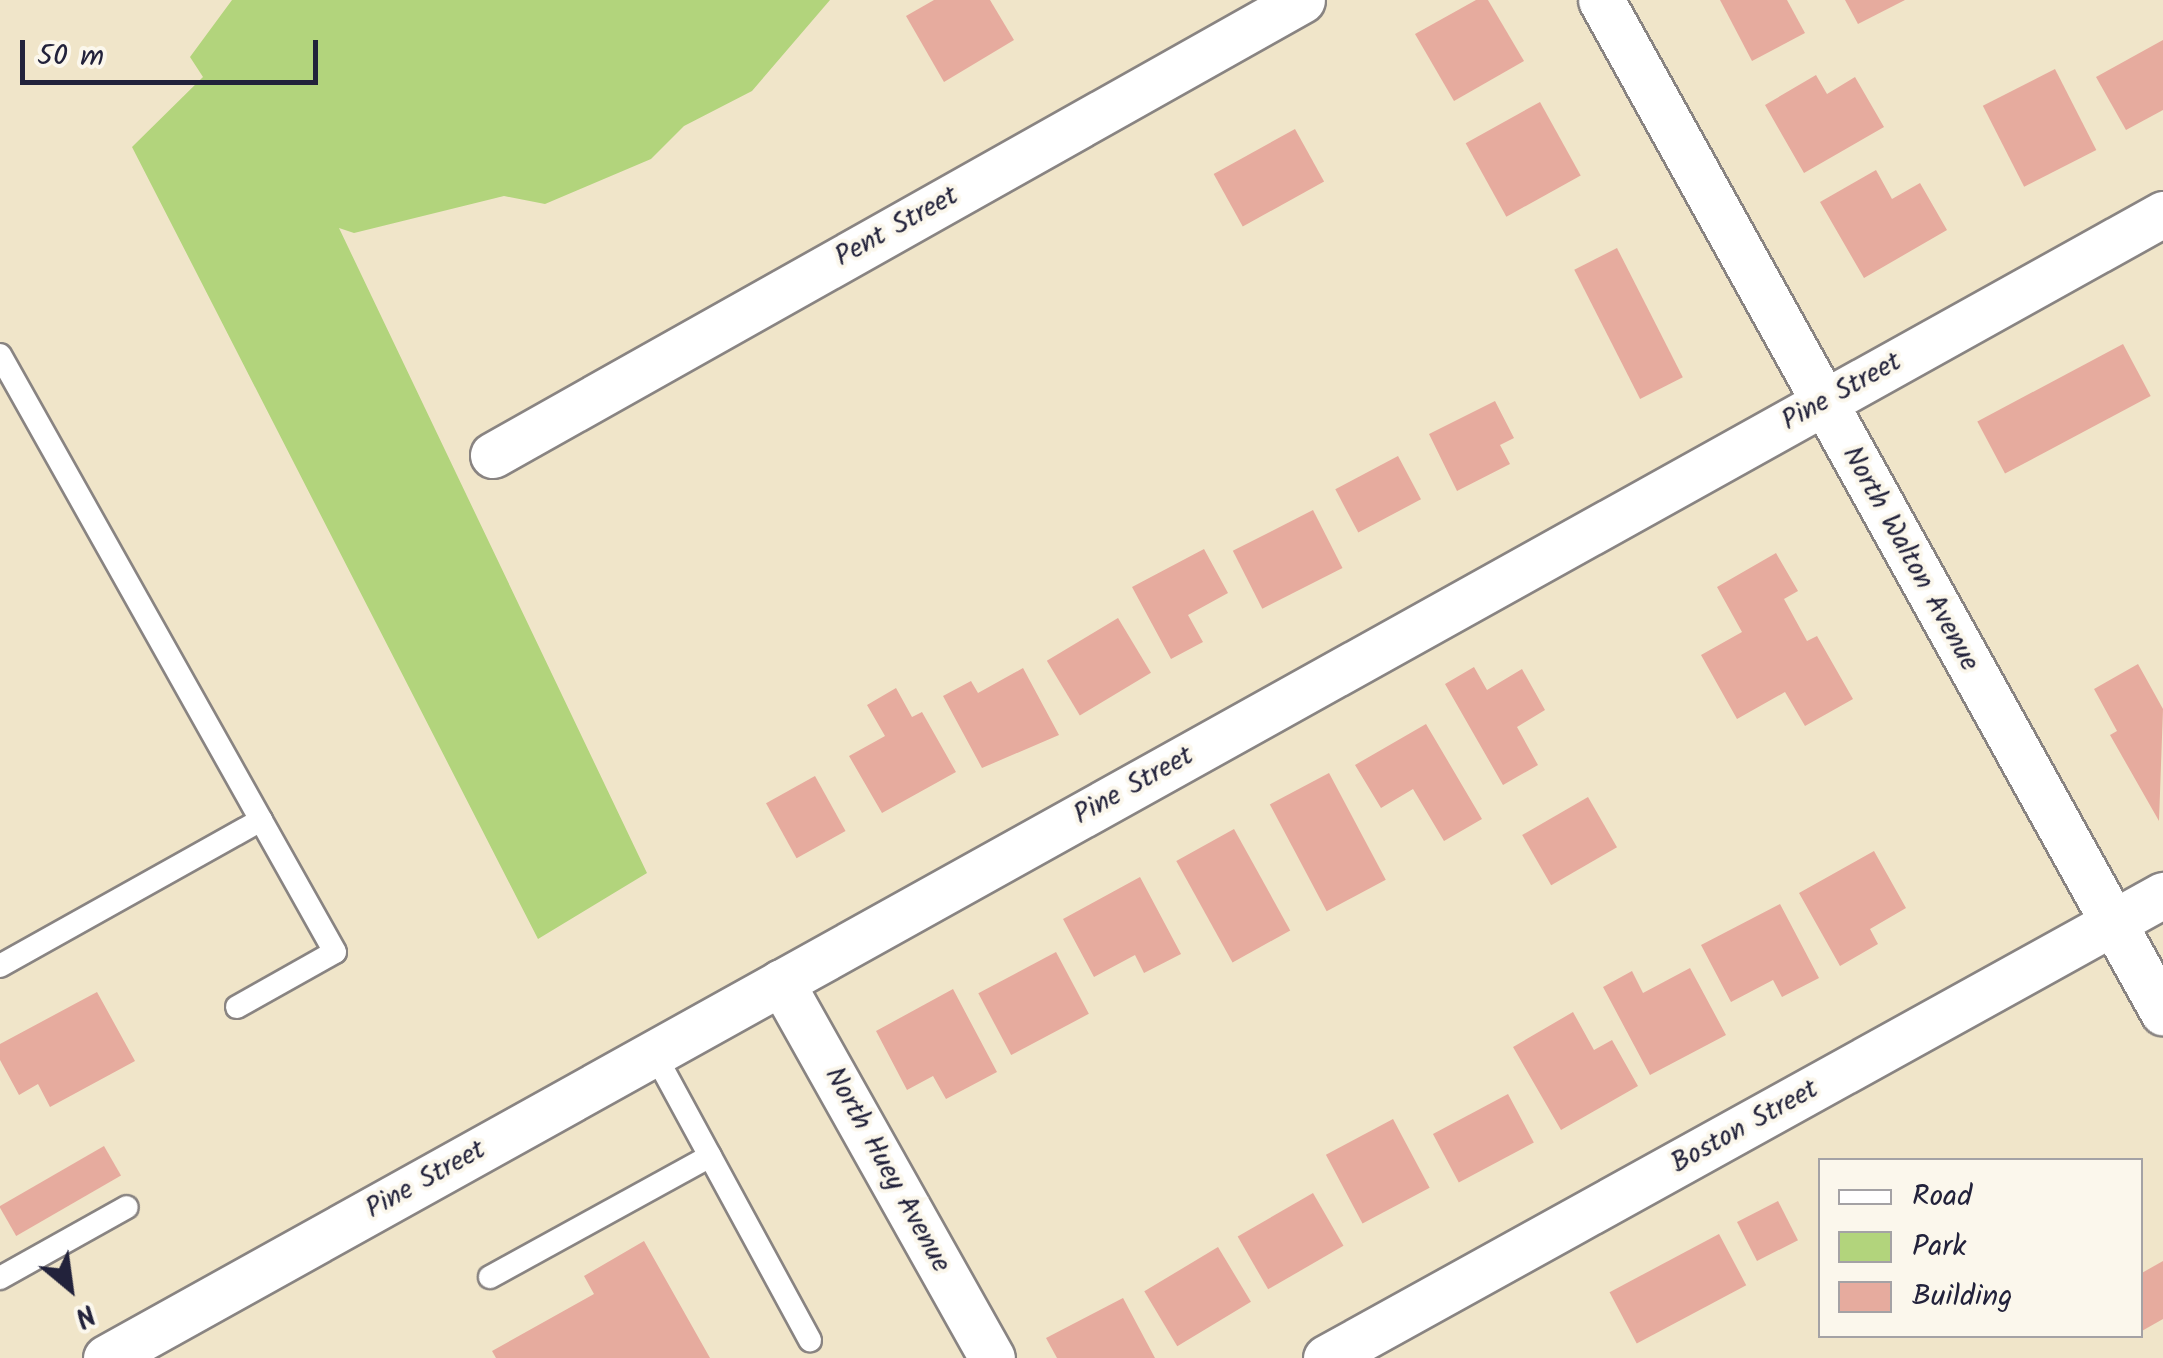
<!DOCTYPE html>
<html>
<head>
<meta charset="utf-8">
<style>
	body { margin:0 }
	#map { position:relative; width:2163px; height:1358px; overflow:hidden; background:#f0e5c9; font-family:Kalam,sans-serif }
	div>[style] { position:absolute }
	.green>* { inset:0; background:#b2d47c }
	.building>* { inset:0; background:#e6ab9e; transform-origin:0 0 }
	.roads { filter:drop-shadow(2px 0 #898482) drop-shadow(-2px 0 #898482) drop-shadow(0 2px #898482) drop-shadow(0 -2px #898482) }
	.lane>* { height:22px; margin:-11px; padding:0 11px; transform-origin:11px; border-radius:11px; background:#fff }
	.street>* { height:45px; margin:-22.5px; padding:0 22.5px; transform-origin:22.5px; border-radius:22.5px; background:#fff }
	span { translate:-50% -50%; white-space:nowrap; text-align:center; line-height:1.15; -webkit-text-stroke:8px #fbf7ec; paint-order:stroke }
	.street-label { font-size:28px; color:#22223b }
	.legend { position:absolute; left:1818px; top:1158px; width:325px; height:180px; box-sizing:border-box; background:#fbf7ec; border:2px solid #a4a2a5; margin:0; padding:12px 18px; list-style:none; font-size:30px; color:#22223b }
	.legend li { display:flex; align-items:center; gap:20px; height:50px }
	.legend b { width:50px; border:2px solid #a4a2a5 }
	.north { position:absolute; left:20px; top:1238px; width:100px; height:100px; -webkit-text-stroke:8px #fbf7ec; paint-order:stroke; rotate:151deg; font-size:28px; font-weight:700; line-height:40px; text-align:center; color:#22223b }
	.north::after { content:''; display:block; margin:auto; width:35px; height:45px; background:#22223b; clip-path:polygon(50% 0,100% 100%,50% 72%,0 100%) }
	.scale { position:absolute; left:20px; top:40px; width:298px; height:45px; box-sizing:border-box; border:5px solid #22223b; border-top:0; padding-left:12px; font-size:30px; line-height:35px; white-space:nowrap; color:#22223b; -webkit-text-stroke:8px #fbf7ec; paint-order:stroke }
</style>
</head>
<body>
<div id="map">
	<div class="green">
		<div style="clip-path:polygon(232px 0,830px 0,752px 91px,684px 126px,651px 159px,545px 204px,504px 196px,354px 233px,339px 228px,647px 873px,538px 939px,132px 147px,203px 77px,190px 57px)"></div>
	</div>
	<div class="building">
		<div style="clip-path:polygon(934px 0,990px 0,1014px 40px,944px 82px,906px 16px)"></div>
		<div style="clip-path:polygon(1476px 0,1488px 0,1524px 61px,1454px 101px,1415px 34px)"></div>
		<div style="clip-path:polygon(1720px 0,1787px 0,1805px 33px,1752px 61px)"></div>
		<div style="clip-path:polygon(1845px 0,1905px 0,1858px 24px)"></div>
		<div style="clip-path:polygon(2163px 40px,2163px 110px,2126px 130px,2096px 77px)"></div>
		<div style="left:2055px;top:69px;width:91px;height:81px;rotate:63deg"></div>
		<div style="clip-path:polygon(1816px 75px,1827px 94px,1855px 77px,1884px 127px,1804px 173px,1765px 105px)"></div>
		<div style="left:1540px;top:102px;width:84px;height:85px;rotate:61deg"></div>
		<div style="left:1295px;top:129px;width:60px;height:93px;rotate:61deg"></div>
		<div style="clip-path:polygon(1876px 170px,1892px 199px,1920px 183px,1947px 230px,1864px 278px,1820px 202px)"></div>
		<div style="left:1617px;top:248px;width:145px;height:48px;rotate:63deg"></div>
		<div style="left:2123px;top:344px;width:59px;height:165px;rotate:62deg"></div>
		<div style="clip-path:polygon(1495px 401px,1514px 438px,1500px 445px,1510px 464px,1457px 491px,1429px 434px)"></div>
		<div style="left:1398px;top:456px;width:49px;height:71px;rotate:62deg"></div>
		<div style="left:1313px;top:510px;width:65px;height:90px;rotate:63deg"></div>
		<div style="clip-path:polygon(1204px 549px,1228px 593px,1188px 615px,1203px 642px,1171px 659px,1132px 587px)"></div>
		<div style="clip-path:polygon(1776px 553px,1798px 591px,1784px 599px,1807px 641px,1817px 636px,1853px 699px,1805px 726px,1785px 692px,1737px 719px,1701px 655px,1742px 632px,1717px 587px)"></div>
		<div style="left:1118px;top:618px;width:64px;height:83px;rotate:59deg"></div>
		<div style="clip-path:polygon(2138px 664px,2163px 709px,2159px 821px,2110px 735px,2117px 731px,2094px 689px)"></div>
		<div style="clip-path:polygon(1474px 667px,1487px 690px,1522px 669px,1545px 710px,1517px 727px,1538px 765px,1503px 785px,1445px 684px)"></div>
		<div style="clip-path:polygon(1023px 668px,1059px 735px,982px 768px,943px 696px,971px 681px,978px 693px)"></div>
		<div style="clip-path:polygon(896px 688px,912px 717px,922px 712px,956px 772px,882px 813px,849px 756px,885px 736px,867px 705px)"></div>
		<div style="clip-path:polygon(1426px 724px,1482px 819px,1444px 841px,1413px 789px,1381px 808px,1355px 765px)"></div>
		<div style="left:1329px;top:773px;width:121px;height:67px;rotate:62deg"></div>
		<div style="left:815px;top:776px;width:63px;height:56px;rotate:61deg"></div>
		<div style="left:1588px;top:797px;width:58px;height:76px;rotate:60deg"></div>
		<div style="left:1234px;top:829px;width:116px;height:66px;rotate:61deg"></div>
		<div style="clip-path:polygon(1874px 851px,1906px 908px,1870px 929px,1878px 944px,1840px 966px,1799px 893px)"></div>
		<div style="clip-path:polygon(1140px 877px,1181px 954px,1144px 973px,1135px 955px,1094px 977px,1063px 919px)"></div>
		<div style="clip-path:polygon(1780px 904px,1819px 978px,1782px 997px,1773px 980px,1731px 1002px,1701px 945px)"></div>
		<div style="left:1056px;top:952px;width:70px;height:88px;rotate:62deg"></div>
		<div style="clip-path:polygon(1690px 968px,1726px 1035px,1650px 1075px,1603px 987px,1632px 971px,1643px 993px)"></div>
		<div style="clip-path:polygon(953px 989px,997px 1072px,946px 1099px,933px 1076px,907px 1090px,876px 1031px)"></div>
		<div style="clip-path:polygon(97px 992px,135px 1061px,50px 1107px,38px 1084px,19px 1095px,0 1060px,0 1044px)"></div>
		<div style="clip-path:polygon(1573px 1012px,1594px 1050px,1612px 1040px,1638px 1086px,1561px 1130px,1513px 1047px)"></div>
		<div style="left:1508px;top:1094px;width:55px;height:85px;rotate:62deg"></div>
		<div style="left:1393px;top:1119px;width:78px;height:76px;rotate:62deg"></div>
		<div style="left:104px;top:1146px;width:34px;height:121px;rotate:60deg"></div>
		<div style="left:1313px;top:1193px;width:61px;height:87px;rotate:60deg"></div>
		<div style="left:1778px;top:1201px;width:44px;height:46px;rotate:63deg"></div>
		<div style="left:1719px;top:1234px;width:58px;height:124px;rotate:62deg"></div>
		<div style="clip-path:polygon(644px 1241px,710px 1358px,496px 1358px,492px 1351px,594px 1294px,584px 1276px)"></div>
		<div style="left:1218px;top:1247px;width:64px;height:86px;rotate:59deg"></div>
		<div style="clip-path:polygon(2163px 1261px,2163px 1319px,2140px 1332px,2140px 1274px)"></div>
		<div style="clip-path:polygon(1123px 1298px,1155px 1358px,1057px 1358px,1046px 1338px)"></div>
	</div>
	<div class="roads">
		<div class="lane">
			<div style="left:0;top:355px;width:533px;rotate:60.69deg"></div>
			<div style="left:261px;top:820px;width:299px;rotate:150.8deg"></div>
			<div style="left:237px;top:1007px;width:112px;rotate:-29.3deg"></div>
			<div style="left:335px;top:952px;width:151px;rotate:-119.3deg"></div>
			<div style="left:654px;top:1053px;width:327px;rotate:61.5deg"></div>
			<div style="left:490px;top:1277px;width:251px;rotate:-28.8deg"></div>
			<div style="left:0;top:1278px;width:145px;rotate:-29.2deg"></div>
		</div>
		<div class="street">
			<div style="left:1601px;top:0;width:1158px;rotate:60.96deg"></div>
			<div style="left:493px;top:455px;width:928px;rotate:-29.35deg"></div>
			<div style="left:781px;top:982px;width:431px;rotate:60.7deg"></div>
			<div style="left:106px;top:1358px;width:2354px;rotate:-29.08deg"></div>
			<div style="left:1326px;top:1358px;width:957px;rotate:-28.95deg"></div>
		</div>
	</div>
	<div class="street-label">
		<span style="left:897px;top:227px;rotate:-29deg">Pent Street</span>
		<span style="left:1842px;top:392px;rotate:-29deg">Pine Street</span>
		<span style="left:1910px;top:559px;rotate:61deg">North Walton Avenue</span>
		<span style="left:1134px;top:786px;rotate:-29deg">Pine Street</span>
		<span style="left:1745px;top:1127px;rotate:-29deg">Boston Street</span>
		<span style="left:887px;top:1170px;rotate:61deg">North Huey Avenue</span>
		<span style="left:426px;top:1180px;rotate:-29deg">Pine Street</span>
	</div>
	<ul class="legend">
	<li><b style="height:12px;background:#fff"></b>Road</li>
	<li><b style="height:28px;background:#b2d47c"></b>Park</li>
	<li><b style="height:28px;background:#e6ab9e"></b>Building</li>
	</ul>
	<div class="north">N</div>
	<div class="scale">50 m</div>
</div>
</body>
</html>
